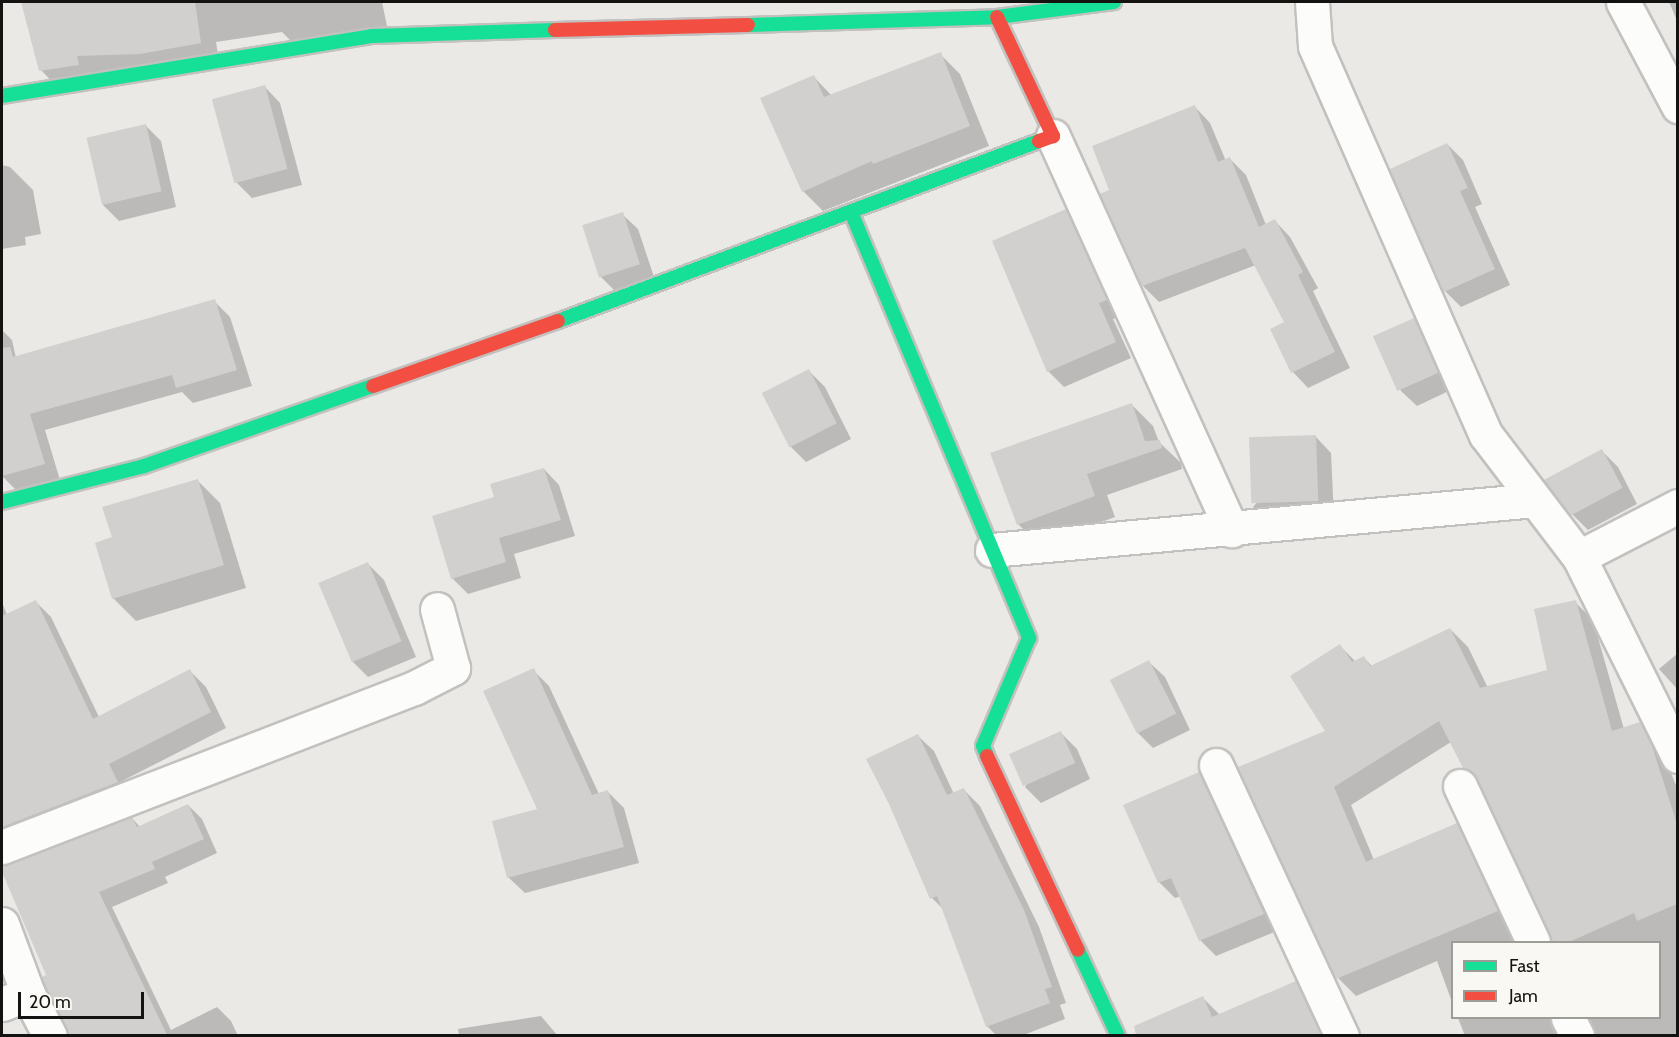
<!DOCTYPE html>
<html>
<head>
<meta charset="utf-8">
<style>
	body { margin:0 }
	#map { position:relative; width:1679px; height:1037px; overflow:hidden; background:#ebe9e6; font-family:Cabin,sans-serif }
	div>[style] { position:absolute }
	.shadow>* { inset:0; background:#0003 }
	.building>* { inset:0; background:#d1d0ce; transform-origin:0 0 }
	.roads { filter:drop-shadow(2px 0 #c3c1bf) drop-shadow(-2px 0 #c3c1bf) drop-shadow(0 2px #c3c1bf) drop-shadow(0 -2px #c3c1bf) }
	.street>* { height:33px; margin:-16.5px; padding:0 16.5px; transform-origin:16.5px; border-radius:16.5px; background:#fcfcfb }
	.fast>* { height:14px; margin:-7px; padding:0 7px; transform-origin:7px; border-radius:7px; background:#16e098 }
	.jam>* { height:14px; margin:-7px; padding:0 7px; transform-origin:7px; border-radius:7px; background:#f24e42 }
	span { translate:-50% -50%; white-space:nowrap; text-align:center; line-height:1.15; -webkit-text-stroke:4.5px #faf8f2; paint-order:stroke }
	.frame { position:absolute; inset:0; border:3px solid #131311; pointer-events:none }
	.legend { position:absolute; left:1451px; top:941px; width:210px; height:78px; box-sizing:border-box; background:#faf8f2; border:2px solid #9e9c98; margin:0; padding:8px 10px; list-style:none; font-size:18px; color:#131311 }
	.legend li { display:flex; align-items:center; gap:12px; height:30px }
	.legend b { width:30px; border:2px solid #9e9c98 }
	.scale { position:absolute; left:18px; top:992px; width:126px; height:27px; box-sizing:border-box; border:3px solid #131311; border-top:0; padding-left:8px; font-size:18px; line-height:21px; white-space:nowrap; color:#131311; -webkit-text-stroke:4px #faf8f2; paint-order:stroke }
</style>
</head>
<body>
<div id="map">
	<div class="shadow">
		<div style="clip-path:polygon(22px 2px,382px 2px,387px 26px,294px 44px,282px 32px,216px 42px,219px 61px,59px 89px,41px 70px)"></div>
		<div style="clip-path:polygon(1669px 2px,1678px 2px,1678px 23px)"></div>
		<div style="clip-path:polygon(940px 54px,960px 74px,989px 146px,823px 211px,803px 191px,814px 77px,832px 96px)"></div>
		<div style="clip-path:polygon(265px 87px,280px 103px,302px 185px,252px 198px,236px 182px)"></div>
		<div style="clip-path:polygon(1195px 107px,1210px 123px,1226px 161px,1230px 159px,1246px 175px,1266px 225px,1275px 221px,1290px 237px,1318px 288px,1313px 291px,1350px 368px,1308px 388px,1293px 372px,1286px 322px,1256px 265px,1159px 302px,1143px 286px,1102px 195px,1111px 191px)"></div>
		<div style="clip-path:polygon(145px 125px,161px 141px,176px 207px,119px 221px,103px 205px)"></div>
		<div style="clip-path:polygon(1447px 144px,1463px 160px,1482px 204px,1475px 207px,1510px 285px,1461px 307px,1445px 291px)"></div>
		<div style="clip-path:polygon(2px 165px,10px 167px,33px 190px,41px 234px,25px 237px,26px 245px,2px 249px)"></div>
		<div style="clip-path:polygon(1065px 211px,1081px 227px,1122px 316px,1113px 319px,1131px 358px,1064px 387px,1048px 371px)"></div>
		<div style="clip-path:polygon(622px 214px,638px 229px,655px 280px,617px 293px,601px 277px)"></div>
		<div style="clip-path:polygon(214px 301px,230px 317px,252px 386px,193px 403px,182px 392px,45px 430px,60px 480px,18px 492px,2px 476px,2px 330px,12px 340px,16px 358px)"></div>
		<div style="clip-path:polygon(1414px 320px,1430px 336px,1453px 389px,1417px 406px,1401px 391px,1376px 338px)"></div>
		<div style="clip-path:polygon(809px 371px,825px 387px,851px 439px,806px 462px,790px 446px)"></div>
		<div style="clip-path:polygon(1132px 405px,1153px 426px,1159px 442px,1181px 463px,1182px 469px,1107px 495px,1115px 517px,1039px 545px,1018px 524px)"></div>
		<div style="clip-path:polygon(1316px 437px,1331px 453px,1334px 517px,1268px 523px,1253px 507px)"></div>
		<div style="clip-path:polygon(1602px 451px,1618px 467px,1637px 504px,1588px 530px,1572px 514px)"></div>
		<div style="clip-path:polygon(544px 469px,559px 485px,575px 536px,514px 554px,521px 578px,468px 594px,452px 578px,496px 498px)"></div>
		<div style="clip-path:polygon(197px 480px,220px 503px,246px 588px,136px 621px,113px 598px,114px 538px)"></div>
		<div style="clip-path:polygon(368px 564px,384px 580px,416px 657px,368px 677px,352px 661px)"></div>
		<div style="clip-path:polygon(35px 601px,51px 617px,99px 717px,190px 671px,206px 687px,226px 728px,124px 780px,132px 798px,16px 843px,2px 828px,2px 602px,7px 615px)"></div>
		<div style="clip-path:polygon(1575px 602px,1593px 620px,1624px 729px,1640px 724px,1658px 742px,1678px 790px,1678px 1036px,1597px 1036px,1589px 1018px,1660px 1018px,1660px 942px,1553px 942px,1551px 934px,1481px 784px,1464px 767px,1451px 742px,1351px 805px,1374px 860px,1456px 825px,1474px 843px,1521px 942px,1452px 942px,1452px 1002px,1437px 961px,1356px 996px,1338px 978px,1327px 731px,1340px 646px,1356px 662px,1363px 657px,1372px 666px,1450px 629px,1468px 647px,1488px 688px,1549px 671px)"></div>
		<div style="clip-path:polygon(1678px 653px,1678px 690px,1659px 669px)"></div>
		<div style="clip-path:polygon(1149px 662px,1165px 677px,1190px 730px,1153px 748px,1137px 732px)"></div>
		<div style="clip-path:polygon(533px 670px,549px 686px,599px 794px,608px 792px,624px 808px,639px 863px,525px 893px,509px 878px,494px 822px,539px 810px)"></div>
		<div style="clip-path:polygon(1061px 733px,1077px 749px,1090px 779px,1041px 803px,1025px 787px)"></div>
		<div style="clip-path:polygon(918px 736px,934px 751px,954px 794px,964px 790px,980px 806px,1039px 927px,1066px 1003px,1060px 1005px,1065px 1019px,1021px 1036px,997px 1036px,987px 1026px,944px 910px,932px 898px)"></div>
		<div style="clip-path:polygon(1198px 774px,1214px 790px,1279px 930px,1216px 956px,1200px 940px,1181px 896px,1175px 898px,1159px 882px)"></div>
		<div style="clip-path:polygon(188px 805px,202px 819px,217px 853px,165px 877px,168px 883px,112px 907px,171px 1030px,217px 1007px,231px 1021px,238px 1036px,74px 1036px,44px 977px,47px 976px,132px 818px,140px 827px)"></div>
		<div style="clip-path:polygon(1295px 982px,1315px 1003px,1331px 1036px,1138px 1036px,1136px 1027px,1203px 998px,1220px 1015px)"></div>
		<div style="clip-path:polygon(541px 1016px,558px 1036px,459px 1036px,458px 1029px)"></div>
		<div style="clip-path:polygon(1458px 1018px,1584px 1018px,1567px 1036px,1465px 1036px)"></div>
	</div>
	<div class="building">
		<div style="clip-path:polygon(21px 2px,195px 2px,201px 43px,140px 54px,77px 56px,79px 65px,39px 71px)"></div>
		<div style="clip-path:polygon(941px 52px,970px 126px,873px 164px,872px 161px,802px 192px,760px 98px,814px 75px,824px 97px)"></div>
		<div style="left:265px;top:85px;width:87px;height:55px;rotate:75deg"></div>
		<div style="clip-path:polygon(1195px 105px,1218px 162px,1230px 157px,1259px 227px,1275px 219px,1303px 272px,1298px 275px,1335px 352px,1291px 373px,1270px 329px,1284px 322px,1245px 248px,1142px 286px,1100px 194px,1109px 190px,1092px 146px)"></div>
		<div style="left:146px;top:124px;width:69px;height:61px;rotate:77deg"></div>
		<div style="clip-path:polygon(1447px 143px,1468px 188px,1460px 191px,1495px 269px,1444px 292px,1390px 169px)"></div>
		<div style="clip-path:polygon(1066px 209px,1107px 300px,1099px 303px,1116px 342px,1047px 372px,992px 241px)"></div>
		<div style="left:623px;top:212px;width:55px;height:43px;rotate:72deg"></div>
		<div style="clip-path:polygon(215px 299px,237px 370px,176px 388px,172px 375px,30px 414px,45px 464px,2px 476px,2px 348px,10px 347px,13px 357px)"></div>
		<div style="left:1414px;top:318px;width:60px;height:45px;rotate:66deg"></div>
		<div style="left:809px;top:369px;width:61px;height:53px;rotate:63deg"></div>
		<div style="clip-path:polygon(1132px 403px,1145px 441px,1160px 440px,1162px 448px,1087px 474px,1095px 496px,1017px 525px,990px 453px)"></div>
		<div style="left:1316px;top:435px;width:66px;height:67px;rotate:88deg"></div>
		<div style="left:1602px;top:449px;width:44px;height:66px;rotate:62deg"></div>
		<div style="clip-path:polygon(544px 468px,561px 520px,499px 538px,506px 562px,451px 579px,432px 516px,494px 497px,490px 484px)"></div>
		<div style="clip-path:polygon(198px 479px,224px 565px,112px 599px,95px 543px,112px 537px,102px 507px)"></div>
		<div style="left:368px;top:562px;width:86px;height:54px;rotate:67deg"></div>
		<div style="clip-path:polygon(36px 600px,93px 719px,190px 669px,211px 712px,109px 764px,118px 782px,2px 827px,2px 616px)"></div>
		<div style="clip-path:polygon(1576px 600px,1612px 731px,1640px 722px,1652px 746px,1677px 824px,1677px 904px,1637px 921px,1634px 913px,1569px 942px,1552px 942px,1477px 778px,1471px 771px,1463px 768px,1439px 721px,1334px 787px,1366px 862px,1457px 823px,1498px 911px,1336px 979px,1238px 767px,1325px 731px,1290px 676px,1340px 644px,1352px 662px,1364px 656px,1370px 666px,1450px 628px,1480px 688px,1547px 670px,1534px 609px)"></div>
		<div style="left:1149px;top:660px;width:60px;height:44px;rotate:63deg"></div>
		<div style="clip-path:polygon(534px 668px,592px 795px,608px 790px,624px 847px,507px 878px,492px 821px,537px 809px,483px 691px)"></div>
		<div style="left:1061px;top:731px;width:35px;height:57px;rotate:66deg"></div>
		<div style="clip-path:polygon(918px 734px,947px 795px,964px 788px,1024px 910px,1052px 987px,1045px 989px,1050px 1003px,986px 1027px,937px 896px,930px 899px,889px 804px,866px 759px)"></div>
		<div style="clip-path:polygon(1199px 772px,1264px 914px,1199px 941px,1171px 878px,1158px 883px,1123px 805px)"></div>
		<div style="clip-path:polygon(188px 804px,204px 839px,152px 862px,155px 869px,99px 892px,167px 1035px,69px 1035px,45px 986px,42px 977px,46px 975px,2px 872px,2px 865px,132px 817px,137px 827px)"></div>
		<div style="clip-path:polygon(1296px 981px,1321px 1035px,1136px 1035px,1134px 1026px,1203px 996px,1212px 1017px)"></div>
	</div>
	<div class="roads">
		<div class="street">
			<div style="left:1312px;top:2px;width:44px;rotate:86.1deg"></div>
			<div style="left:1315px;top:46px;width:425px;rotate:66.3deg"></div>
			<div style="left:1486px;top:435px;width:153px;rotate:52.7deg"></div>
			<div style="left:1623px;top:2px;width:118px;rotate:62.1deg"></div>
			<div style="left:1053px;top:136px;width:433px;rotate:65.6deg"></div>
			<div style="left:1678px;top:506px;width:111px;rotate:152.7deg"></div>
			<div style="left:1579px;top:557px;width:222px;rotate:63.6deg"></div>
			<div style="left:992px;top:550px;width:545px;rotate:-5.26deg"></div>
			<div style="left:1216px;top:765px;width:299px;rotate:65.1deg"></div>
			<div style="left:1460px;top:786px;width:172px;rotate:64.9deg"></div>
			<div style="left:2px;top:847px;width:442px;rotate:-21.1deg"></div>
			<div style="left:414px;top:688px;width:44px;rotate:-27.1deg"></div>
			<div style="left:453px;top:668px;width:61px;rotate:-105.2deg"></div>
			<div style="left:2px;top:924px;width:75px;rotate:69.6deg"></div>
			<div style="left:28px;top:994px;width:47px;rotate:62.4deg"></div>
			<div style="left:2px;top:1004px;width:28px;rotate:-21deg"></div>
			<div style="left:1568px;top:1018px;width:20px;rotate:63deg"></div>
		</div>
		<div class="fast">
			<div style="left:748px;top:25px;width:249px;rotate:-1.8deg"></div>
			<div style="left:997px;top:17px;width:118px;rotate:-7.3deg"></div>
			<div style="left:2px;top:96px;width:375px;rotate:-9.2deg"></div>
			<div style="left:372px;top:36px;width:183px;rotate:-1.9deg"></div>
			<div style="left:851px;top:212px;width:462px;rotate:67.3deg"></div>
			<div style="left:1029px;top:638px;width:117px;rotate:113.1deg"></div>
			<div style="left:983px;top:746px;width:11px;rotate:68deg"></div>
			<div style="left:558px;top:321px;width:514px;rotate:-20.52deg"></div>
			<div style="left:2px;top:502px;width:146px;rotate:-14.2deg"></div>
			<div style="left:144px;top:466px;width:243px;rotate:-19.3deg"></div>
			<div style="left:1078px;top:950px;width:95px;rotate:65.1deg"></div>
		</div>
		<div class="jam">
			<div style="left:997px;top:17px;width:132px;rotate:64.8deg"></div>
			<div style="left:1053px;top:136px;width:15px;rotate:160deg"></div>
			<div style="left:555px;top:30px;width:193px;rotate:-1.5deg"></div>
			<div style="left:373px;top:386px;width:196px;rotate:-19.4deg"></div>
			<div style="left:987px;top:756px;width:214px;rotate:64.9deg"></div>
		</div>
	</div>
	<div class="frame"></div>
	<ul class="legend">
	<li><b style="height:8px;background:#16e098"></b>Fast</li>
	<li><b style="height:8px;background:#f24e42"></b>Jam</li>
	</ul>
	<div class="scale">20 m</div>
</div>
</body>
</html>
